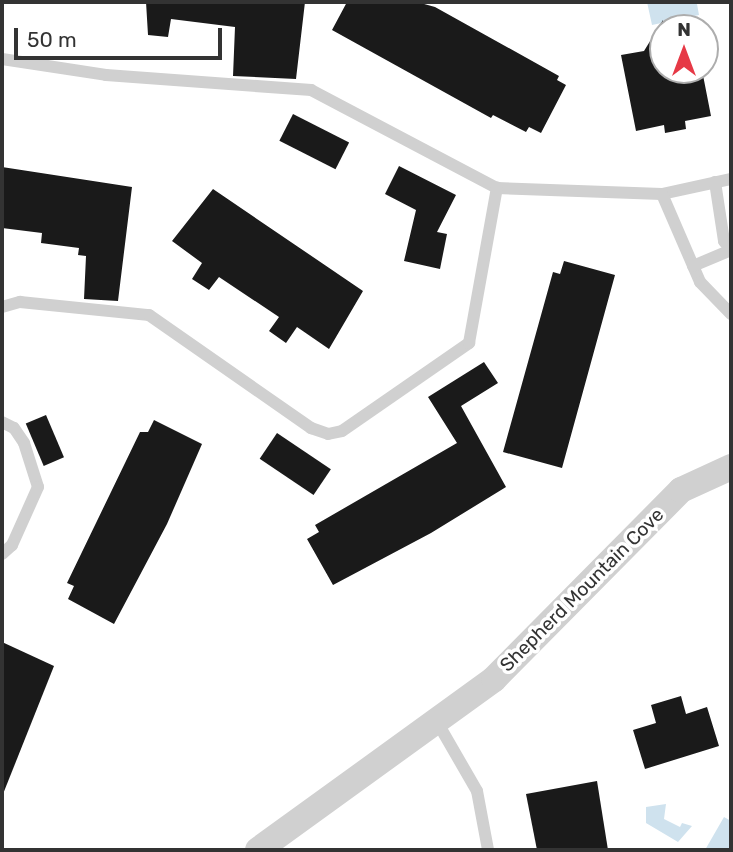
<!DOCTYPE html>
<html>
<head>
<meta charset="utf-8">
<style>
	body { margin:0 }
	#map { position:relative; width:733px; height:852px; overflow:hidden; background:#fff; font-family:Rubik,sans-serif }
	div>[style] { position:absolute }
	.water>* { inset:0; background:#cfe2ee }
	.building>* { inset:0; background:#1a1a1a; transform-origin:0 0 }
	.service>* { height:12px; margin:-6px; padding:0 6px; transform-origin:6px; border-radius:6px; background:#d0d0d0 }
	.minor>* { height:26px; margin:-13px; padding:0 13px; transform-origin:13px; border-radius:13px; background:#d0d0d0 }
	span { translate:-50% -50%; white-space:nowrap; text-align:center; line-height:1.15; -webkit-text-stroke:7px #fff; paint-order:stroke }
	.street-label { font-size:19px; color:#333 }
	.frame { position:absolute; inset:0; border:4px solid #333; pointer-events:none }
	.north { position:absolute; left:649px; top:14px; width:70px; height:70px; box-sizing:border-box; background:#fff; border:2px solid #adadad; border-radius:50%; rotate:0deg; font-size:19px; font-weight:700; line-height:28px; text-align:center; color:#333 }
	.north::after { content:''; display:block; margin:auto; width:24px; height:32px; background:#e63946; clip-path:polygon(50% 0,100% 100%,50% 72%,0 100%) }
	.scale { position:absolute; left:14px; top:28px; width:208px; height:32px; box-sizing:border-box; border:4px solid #333; border-top:0; padding-left:9px; font-size:21px; line-height:24px; white-space:nowrap; color:#333; -webkit-text-stroke:5px #fff; paint-order:stroke }
</style>
</head>
<body>
<div id="map">
	<div class="water">
		<div style="clip-path:polygon(647px 2px,708px 2px,697px 4px,699px 15px,652px 25px)"></div>
		<div style="clip-path:polygon(666px 804px,664px 819px,680px 827px,682px 823px,692px 826px,678px 842px,646px 823px,646px 807px)"></div>
		<div style="clip-path:polygon(724px 817px,731px 821px,731px 850px,705px 850px)"></div>
	</div>
	<div class="building">
		<div style="clip-path:polygon(146px 2px,305px 2px,296px 79px,233px 76px,235px 27px,171px 19px,168px 37px,148px 35px)"></div>
		<div style="clip-path:polygon(347px 2px,417px 2px,435px 7px,559px 76px,557px 80px,566px 85px,541px 133px,529px 127px,526px 132px,493px 115px,491px 118px,332px 30px)"></div>
		<div style="clip-path:polygon(663px 20px,663px 70px,702px 70px,711px 116px,685px 121px,686px 129px,665px 133px,664px 125px,636px 131px,621px 55px,644px 51px)"></div>
		<div style="left:293px;top:114px;width:63px;height:30px;rotate:27deg"></div>
		<div style="clip-path:polygon(399px 166px,456px 195px,437px 232px,447px 234px,440px 269px,404px 261px,416px 210px,385px 194px)"></div>
		<div style="clip-path:polygon(2px 167px,132px 187px,118px 301px,84px 299px,86px 256px,78px 255px,79px 248px,41px 243px,42px 233px,2px 228px)"></div>
		<div style="clip-path:polygon(213px 189px,363px 291px,329px 349px,297px 327px,286px 343px,269px 331px,279px 317px,219px 277px,209px 290px,192px 279px,202px 263px,172px 241px)"></div>
		<div style="clip-path:polygon(564px 261px,615px 275px,562px 468px,503px 452px,553px 272px,560px 274px)"></div>
		<div style="clip-path:polygon(484px 362px,498px 383px,461px 406px,506px 487px,431px 533px,333px 585px,307px 539px,319px 532px,315px 525px,457px 443px,428px 397px)"></div>
		<div style="left:46px;top:415px;width:46px;height:22px;rotate:67deg"></div>
		<div style="clip-path:polygon(154px 420px,202px 444px,167px 524px,114px 624px,68px 599px,74px 586px,67px 583px,140px 432px,148px 432px)"></div>
		<div style="left:277px;top:433px;width:65px;height:31px;rotate:34deg"></div>
		<div style="clip-path:polygon(2px 642px,54px 666px,3px 794px,2px 794px)"></div>
		<div style="clip-path:polygon(681px 696px,686px 714px,707px 707px,719px 746px,645px 769px,633px 730px,656px 723px,651px 705px)"></div>
		<div style="clip-path:polygon(597px 781px,608px 850px,537px 850px,526px 794px)"></div>
	</div>
	<div class="service">
		<div style="left:2px;top:59px;width:105px;rotate:8.7deg"></div>
		<div style="left:106px;top:75px;width:206px;rotate:4.2deg"></div>
		<div style="left:311px;top:90px;width:210px;rotate:27.8deg"></div>
		<div style="left:497px;top:188px;width:165px;rotate:2.1deg"></div>
		<div style="left:662px;top:194px;width:71px;rotate:-12.3deg"></div>
		<div style="left:715px;top:182px;width:60px;rotate:81.3deg"></div>
		<div style="left:724px;top:241px;width:11px;rotate:52deg"></div>
		<div style="left:662px;top:194px;width:96px;rotate:66.6deg"></div>
		<div style="left:700px;top:282px;width:45px;rotate:45.9deg"></div>
		<div style="left:693px;top:266px;width:41px;rotate:-22.8deg"></div>
		<div style="left:2px;top:307px;width:19px;rotate:-16deg"></div>
		<div style="left:20px;top:302px;width:130px;rotate:5.8deg"></div>
		<div style="left:149px;top:315px;width:198px;rotate:34.9deg"></div>
		<div style="left:311px;top:428px;width:18px;rotate:19deg"></div>
		<div style="left:328px;top:434px;width:14px;rotate:-12deg"></div>
		<div style="left:342px;top:431px;width:155px;rotate:-34.7deg"></div>
		<div style="left:469px;top:343px;width:158px;rotate:-79.8deg"></div>
		<div style="left:2px;top:422px;width:13px;rotate:27deg"></div>
		<div style="left:14px;top:428px;width:18px;rotate:56deg"></div>
		<div style="left:24px;top:443px;width:46px;rotate:72.3deg"></div>
		<div style="left:38px;top:487px;width:64px;rotate:114.1deg"></div>
		<div style="left:12px;top:545px;width:13px;rotate:138deg"></div>
		<div style="left:436px;top:720px;width:82px;rotate:60deg"></div>
		<div style="left:477px;top:791px;width:60px;rotate:79.4deg"></div>
	</div>
	<div class="minor">
		<div style="left:258px;top:850px;width:291px;rotate:-35.9deg"></div>
		<div style="left:494px;top:679px;width:266px;rotate:-45.3deg"></div>
		<div style="left:681px;top:490px;width:55px;rotate:-24.7deg"></div>
	</div>
	<div class="street-label">
		<span style="left:582px;top:590px;rotate:-45deg">Shepherd Mountain Cove</span>
	</div>
	<div class="frame"></div>
	<div class="north">N</div>
	<div class="scale">50 m</div>
</div>
</body>
</html>
